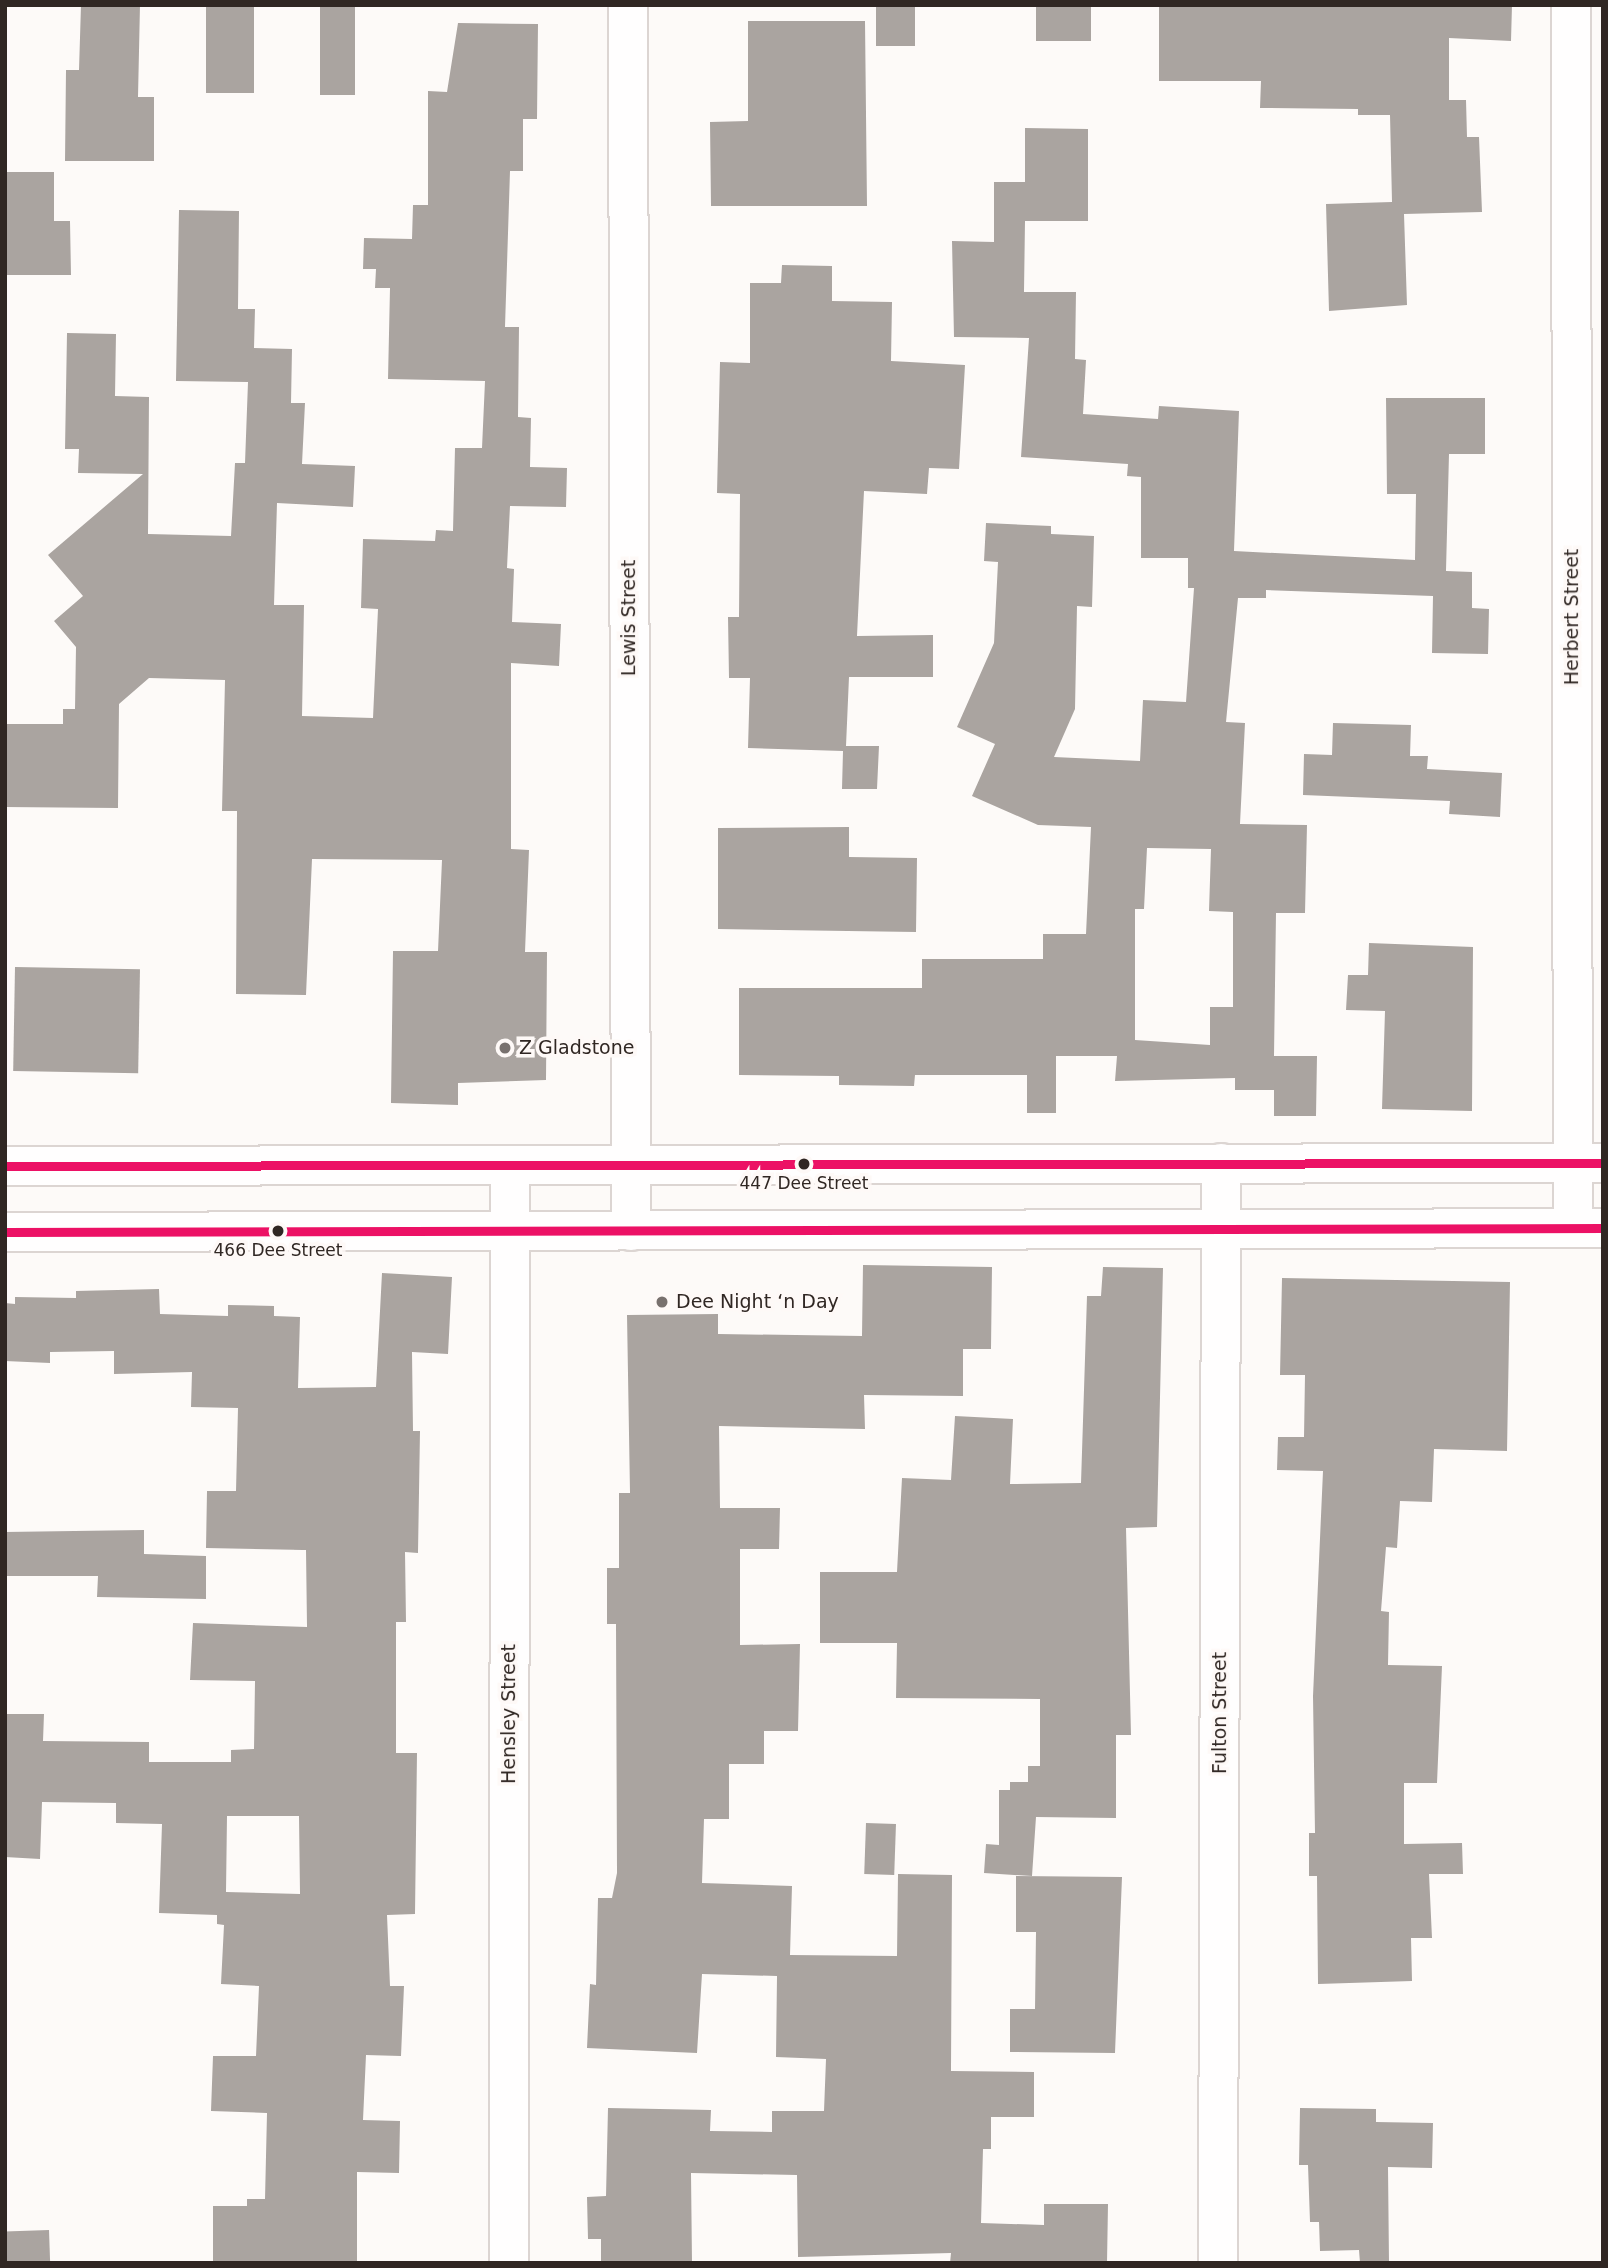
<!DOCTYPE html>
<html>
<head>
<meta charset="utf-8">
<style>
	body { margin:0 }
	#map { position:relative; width:1608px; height:2268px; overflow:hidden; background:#fdfaf8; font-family:"DejaVu Sans",sans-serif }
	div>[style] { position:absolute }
	.building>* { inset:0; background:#aaa4a0; transform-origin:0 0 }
	.roads { filter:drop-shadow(2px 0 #dcd5d2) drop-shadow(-2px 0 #dcd5d2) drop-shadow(0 2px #dcd5d2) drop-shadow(0 -2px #dcd5d2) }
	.minor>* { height:38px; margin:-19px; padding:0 19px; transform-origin:19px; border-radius:19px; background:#fffefe }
	.major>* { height:38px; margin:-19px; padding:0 19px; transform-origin:19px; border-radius:19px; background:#fffefe }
	.bus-1>* { height:9px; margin:-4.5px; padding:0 4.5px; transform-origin:4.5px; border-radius:4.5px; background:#ec1165 }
	.dots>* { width:19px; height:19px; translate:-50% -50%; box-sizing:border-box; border:4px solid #fef9f7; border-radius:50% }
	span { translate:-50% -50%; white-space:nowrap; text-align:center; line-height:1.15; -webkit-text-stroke:7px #fef9f7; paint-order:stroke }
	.bus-label { font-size:17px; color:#302723 }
	.street-label { font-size:19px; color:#302723 }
	.poi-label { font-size:19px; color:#302723 }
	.left { translate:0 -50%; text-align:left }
	.frame { position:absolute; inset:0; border:7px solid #302723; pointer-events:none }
</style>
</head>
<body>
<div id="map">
	<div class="building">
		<div style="clip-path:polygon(81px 5px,140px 5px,138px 97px,154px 97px,154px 161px,65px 161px,66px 70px,79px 70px)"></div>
		<div style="left:206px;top:5px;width:48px;height:88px"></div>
		<div style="left:320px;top:5px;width:35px;height:90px"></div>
		<div style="left:876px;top:5px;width:39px;height:41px"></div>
		<div style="left:1036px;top:5px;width:55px;height:36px"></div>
		<div style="clip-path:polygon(1159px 5px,1512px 5px,1511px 41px,1449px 38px,1449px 100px,1466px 100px,1467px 137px,1479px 137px,1482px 212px,1404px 214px,1407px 305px,1329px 311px,1326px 204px,1392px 202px,1390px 115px,1358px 115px,1358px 109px,1260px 108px,1261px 81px,1159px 81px)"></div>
		<div style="clip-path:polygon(748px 21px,865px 21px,867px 206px,711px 206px,710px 122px,748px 121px)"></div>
		<div style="clip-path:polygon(458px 23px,538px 24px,537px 119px,523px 119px,523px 171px,510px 171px,505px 327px,519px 327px,518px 417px,531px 418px,530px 467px,567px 468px,566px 507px,510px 506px,507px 568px,514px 569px,512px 622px,561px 624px,559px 666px,511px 663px,511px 849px,529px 850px,525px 952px,547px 952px,546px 1080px,458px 1083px,458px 1105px,391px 1103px,393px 951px,438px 951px,442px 860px,312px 859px,306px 995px,236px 994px,237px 811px,222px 811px,225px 680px,149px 678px,119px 704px,118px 808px,5px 807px,5px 724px,63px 724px,63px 709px,75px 709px,76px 647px,54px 621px,83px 596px,48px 555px,143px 474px,78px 473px,79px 449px,65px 449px,67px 333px,116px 334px,115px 396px,149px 397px,148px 534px,231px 536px,235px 463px,245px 463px,248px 382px,176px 381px,179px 210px,239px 211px,238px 309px,255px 309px,254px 348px,292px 349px,291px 403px,305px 403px,302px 464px,355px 466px,353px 507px,277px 503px,274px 605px,304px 605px,302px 716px,373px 718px,378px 609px,361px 608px,363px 539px,435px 541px,436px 530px,453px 531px,455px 448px,482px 448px,485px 381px,388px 379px,390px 288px,375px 288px,376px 269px,363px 269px,364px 238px,412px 239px,413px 205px,428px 205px,428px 91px,447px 92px)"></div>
		<div style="clip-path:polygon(evenodd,1025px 128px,1088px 129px,1088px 221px,1025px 221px,1024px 292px,1076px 292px,1075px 359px,1086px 360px,1083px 414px,1158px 419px,1159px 406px,1239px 411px,1234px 551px,1415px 560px,1416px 494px,1387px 494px,1386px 398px,1485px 398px,1485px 454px,1449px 454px,1446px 571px,1472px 572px,1472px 608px,1489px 609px,1488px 654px,1432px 653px,1433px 596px,1266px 590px,1266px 598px,1238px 598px,1226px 722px,1245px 723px,1240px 824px,1307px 825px,1305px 913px,1276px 913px,1274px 1056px,1317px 1056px,1316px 1116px,1274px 1116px,1274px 1090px,1235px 1090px,1235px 1078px,1115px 1081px,1117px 1056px,1056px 1056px,1056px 1113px,1027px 1113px,1027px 1075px,915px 1075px,914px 1086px,839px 1085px,839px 1076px,739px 1075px,739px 988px,922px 988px,922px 959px,1043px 959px,1043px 934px,1086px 934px,1091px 827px,1038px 825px,972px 796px,995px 744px,957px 727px,994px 643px,998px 562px,984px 561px,986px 523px,1051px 526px,1051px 534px,1094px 536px,1092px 607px,1077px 606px,1075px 709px,1054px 757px,1140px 761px,1143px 700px,1186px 702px,1194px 588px,1188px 588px,1188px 558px,1141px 558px,1141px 477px,1127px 476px,1128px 464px,1021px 457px,1029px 338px,954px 337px,952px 241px,994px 242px,994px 182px,1025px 182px,1025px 128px,1147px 848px,1211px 849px,1209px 911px,1233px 912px,1233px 1007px,1210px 1007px,1210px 1045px,1135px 1040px,1135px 909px,1144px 909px,1147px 848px)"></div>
		<div style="clip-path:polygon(5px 172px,54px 172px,54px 221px,70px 221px,71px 275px,5px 275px)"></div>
		<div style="clip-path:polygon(782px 265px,832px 266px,832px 301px,892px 302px,891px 361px,965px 365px,959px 469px,929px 468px,927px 494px,864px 491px,857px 636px,933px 635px,933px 677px,849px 677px,846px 746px,879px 746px,877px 789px,842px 789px,843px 751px,748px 748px,750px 678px,729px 678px,728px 617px,739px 617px,740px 494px,717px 493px,720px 362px,750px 363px,750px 283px,781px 283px)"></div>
		<div style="clip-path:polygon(1333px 723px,1411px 725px,1410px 756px,1428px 756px,1427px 769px,1502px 773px,1500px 817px,1449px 814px,1450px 801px,1303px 795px,1304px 754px,1332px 755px)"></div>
		<div style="clip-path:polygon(849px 827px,849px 857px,917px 858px,916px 932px,718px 929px,718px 828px)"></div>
		<div style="clip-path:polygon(1369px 943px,1473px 947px,1472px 1111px,1382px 1109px,1385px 1011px,1346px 1010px,1348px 975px,1368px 975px)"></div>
		<div style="left:15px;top:967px;width:125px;height:104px;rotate:1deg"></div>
		<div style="clip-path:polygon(863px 1265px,992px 1267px,991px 1349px,963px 1349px,963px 1396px,864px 1395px,865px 1429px,719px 1426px,720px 1508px,780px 1508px,779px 1549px,740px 1549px,740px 1645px,800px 1644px,798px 1731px,764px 1731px,764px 1764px,729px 1764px,729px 1819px,704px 1819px,702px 1883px,792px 1886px,790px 1955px,897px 1956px,898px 1874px,952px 1875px,951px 2071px,1034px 2072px,1034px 2117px,991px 2117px,991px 2149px,983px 2149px,981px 2223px,1044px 2225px,1044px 2204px,1108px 2204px,1107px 2263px,950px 2263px,951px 2253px,798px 2257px,797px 2175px,691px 2173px,692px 2263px,601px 2263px,601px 2239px,588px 2239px,587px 2197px,606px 2196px,608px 2108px,711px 2110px,710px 2131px,772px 2132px,772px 2111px,824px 2111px,826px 2059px,776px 2057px,777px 1976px,702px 1974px,697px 2053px,587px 2048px,590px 1984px,596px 1985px,598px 1898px,612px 1898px,617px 1873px,616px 1624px,607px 1624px,607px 1568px,619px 1568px,619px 1493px,630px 1493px,627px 1315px,718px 1314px,718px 1334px,862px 1336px)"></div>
		<div style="clip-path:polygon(1103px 1267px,1163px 1268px,1157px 1527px,1126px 1528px,1131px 1735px,1116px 1735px,1116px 1818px,1036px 1817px,1032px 1876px,984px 1873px,986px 1844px,999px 1845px,999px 1790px,1010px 1790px,1010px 1782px,1028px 1782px,1028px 1766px,1040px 1766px,1040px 1699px,896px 1698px,897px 1643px,820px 1643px,820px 1572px,897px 1572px,902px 1478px,951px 1480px,955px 1416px,1013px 1419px,1010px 1484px,1081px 1483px,1087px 1296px,1101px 1296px)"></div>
		<div style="clip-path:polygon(evenodd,382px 1273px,452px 1277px,448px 1354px,412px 1352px,413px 1431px,420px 1431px,418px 1553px,405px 1552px,406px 1622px,396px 1622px,396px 1753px,417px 1753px,415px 1914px,387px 1915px,390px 1986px,404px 1986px,401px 2056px,366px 2055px,363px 2120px,400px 2121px,399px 2173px,357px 2172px,357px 2263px,213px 2263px,213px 2206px,247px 2206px,247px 2199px,265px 2199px,267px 2113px,211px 2111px,213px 2056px,256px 2056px,259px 1986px,221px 1984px,224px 1925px,217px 1924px,217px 1915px,159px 1913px,162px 1824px,116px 1823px,116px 1803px,42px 1802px,40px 1859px,5px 1857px,5px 1714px,44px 1714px,43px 1741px,149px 1742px,149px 1762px,231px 1762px,231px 1750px,254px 1749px,255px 1681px,190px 1680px,193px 1623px,307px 1627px,306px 1550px,206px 1548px,207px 1491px,236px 1491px,238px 1408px,191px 1407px,192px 1372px,114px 1374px,114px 1351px,50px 1352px,50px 1363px,5px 1361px,5px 1303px,15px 1304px,15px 1297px,76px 1298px,76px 1291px,159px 1289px,160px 1314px,228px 1316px,228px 1305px,274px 1306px,274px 1316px,300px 1317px,298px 1388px,376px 1387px,382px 1273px,227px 1816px,299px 1816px,300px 1894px,226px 1892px,227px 1816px)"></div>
		<div style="clip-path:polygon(1282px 1278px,1510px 1282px,1507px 1451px,1434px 1449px,1432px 1502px,1400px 1501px,1397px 1548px,1386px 1547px,1381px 1611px,1389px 1612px,1388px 1665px,1442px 1666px,1437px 1783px,1404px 1783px,1404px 1844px,1462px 1843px,1463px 1874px,1429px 1874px,1432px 1938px,1411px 1938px,1412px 1981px,1318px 1984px,1317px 1876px,1309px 1876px,1309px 1833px,1315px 1833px,1313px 1696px,1323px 1471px,1277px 1470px,1278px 1437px,1304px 1437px,1305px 1375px,1280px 1375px)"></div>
		<div style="clip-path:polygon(144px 1530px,144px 1554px,206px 1556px,206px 1599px,97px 1597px,98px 1576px,5px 1576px,5px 1532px)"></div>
		<div style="left:866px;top:1823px;width:30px;height:51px;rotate:2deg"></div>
		<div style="clip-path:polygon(1016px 1876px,1122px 1877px,1115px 2053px,1010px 2052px,1010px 2009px,1035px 2009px,1036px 1932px,1016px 1932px)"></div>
		<div style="clip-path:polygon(1300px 2108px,1376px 2109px,1376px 2122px,1433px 2123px,1432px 2168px,1388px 2167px,1389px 2263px,1360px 2263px,1359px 2250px,1320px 2251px,1319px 2222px,1310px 2222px,1308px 2165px,1299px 2165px)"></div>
		<div style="left:49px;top:2230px;width:33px;height:44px;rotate:88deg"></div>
	</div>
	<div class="roads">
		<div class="minor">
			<div style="left:628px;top:5px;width:1226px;rotate:89.86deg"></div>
			<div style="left:509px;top:2263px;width:1098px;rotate:-89.95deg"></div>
			<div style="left:1218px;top:2263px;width:1100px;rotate:-89.84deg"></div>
		</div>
		<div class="major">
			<div style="left:1571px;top:5px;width:1223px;rotate:89.91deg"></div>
			<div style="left:5px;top:1166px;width:1598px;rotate:-0.11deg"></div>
			<div style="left:5px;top:1232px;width:1598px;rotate:-0.14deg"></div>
		</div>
	</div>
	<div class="bus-1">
		<div style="left:5px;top:1166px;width:1598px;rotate:-0.11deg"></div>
		<div style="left:5px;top:1232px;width:1598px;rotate:-0.14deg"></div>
	</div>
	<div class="dots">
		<div style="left:505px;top:1048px;background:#78716e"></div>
		<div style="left:804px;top:1164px;background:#302723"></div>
		<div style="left:278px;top:1231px;background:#302723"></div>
		<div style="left:662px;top:1302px;background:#78716e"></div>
	</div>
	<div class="bus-label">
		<span style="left:804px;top:1184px">447 Dee Street</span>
		<span style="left:278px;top:1251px">466 Dee Street</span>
	</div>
	<div class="street-label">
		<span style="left:1572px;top:617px;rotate:-90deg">Herbert Street</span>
		<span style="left:629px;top:618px;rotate:-90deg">Lewis Street</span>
		<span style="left:1220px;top:1713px;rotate:-90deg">Fulton Street</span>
		<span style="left:509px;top:1714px;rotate:-90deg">Hensley Street</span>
	</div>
	<div class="poi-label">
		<span class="left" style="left:519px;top:1048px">Z Gladstone</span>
		<span class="left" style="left:676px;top:1302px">Dee Night ‘n Day</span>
	</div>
	<div class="frame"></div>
</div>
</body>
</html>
